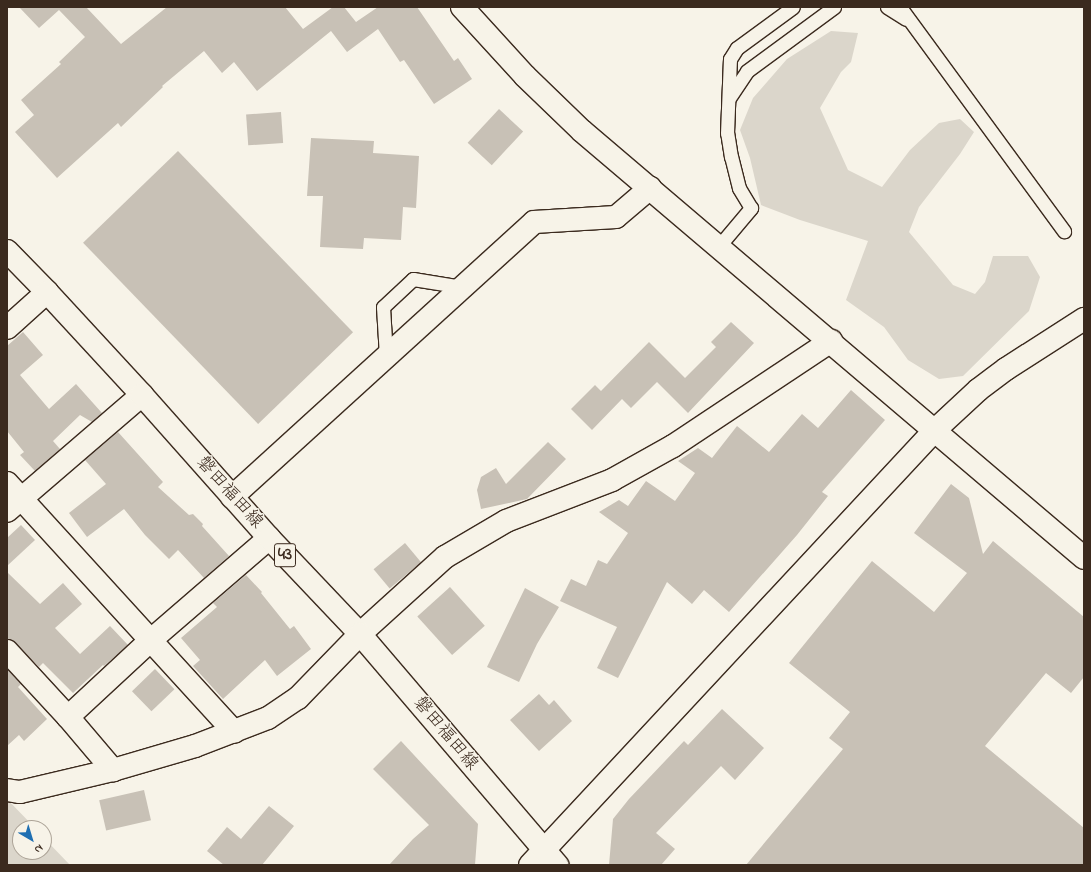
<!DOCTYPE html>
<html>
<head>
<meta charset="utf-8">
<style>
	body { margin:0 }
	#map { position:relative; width:1091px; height:872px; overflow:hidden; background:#f7f3e8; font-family:"Indie Flower","Klee One",sans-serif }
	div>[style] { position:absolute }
	.green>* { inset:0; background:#dbd6cb }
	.building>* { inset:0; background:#c8c1b6; transform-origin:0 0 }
	.roads { filter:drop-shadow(1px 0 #3b2a1e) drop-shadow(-1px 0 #3b2a1e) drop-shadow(0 1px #3b2a1e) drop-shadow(0 -1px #3b2a1e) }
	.service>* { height:13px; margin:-6.5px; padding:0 6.5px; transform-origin:6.5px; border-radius:6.5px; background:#f7f3e8 }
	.minor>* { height:22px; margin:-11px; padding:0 11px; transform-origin:11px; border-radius:11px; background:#f7f3e8 }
	.tertiary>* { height:22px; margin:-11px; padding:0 11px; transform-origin:11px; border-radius:11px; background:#f7f3e8 }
	.primary>* { height:22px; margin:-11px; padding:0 11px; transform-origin:11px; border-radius:11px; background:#f7f3e8 }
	span { translate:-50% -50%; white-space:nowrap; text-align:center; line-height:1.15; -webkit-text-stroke:3px #f7f3e8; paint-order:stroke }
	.shield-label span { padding:1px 3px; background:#f7f3e8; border:1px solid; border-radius:3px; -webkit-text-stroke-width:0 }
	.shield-label { font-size:17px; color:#3b2a1e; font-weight:700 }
	.street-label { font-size:18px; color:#3b2a1e }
	.frame { position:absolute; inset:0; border:8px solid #3b2a1e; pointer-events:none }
	.north { position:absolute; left:12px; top:820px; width:40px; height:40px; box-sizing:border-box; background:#f7f3e8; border:1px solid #aca397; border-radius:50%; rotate:142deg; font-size:11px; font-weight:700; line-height:16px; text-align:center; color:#3b2a1e }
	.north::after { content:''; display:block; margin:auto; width:14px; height:18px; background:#1f6fb2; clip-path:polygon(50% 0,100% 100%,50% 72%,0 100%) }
</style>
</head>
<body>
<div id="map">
	<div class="green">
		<div style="clip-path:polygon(831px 31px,858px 33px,851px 62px,841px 72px,820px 108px,848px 170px,882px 187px,910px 150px,939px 123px,960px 119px,974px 132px,960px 154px,919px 207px,909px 232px,953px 285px,975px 294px,985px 282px,993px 256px,1028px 256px,1040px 277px,1029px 311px,963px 376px,939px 379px,908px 360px,884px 327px,846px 300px,868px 241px,800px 220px,761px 205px,750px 158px,740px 130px,753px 98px,787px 59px)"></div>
		<div style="clip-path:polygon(7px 799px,35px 828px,20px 828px,20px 852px,44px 852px,44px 838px,70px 865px,7px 865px)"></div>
	</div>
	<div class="building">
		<div style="clip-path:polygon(19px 7px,86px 7px,121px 44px,167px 7px,285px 7px,303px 29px,333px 7px,344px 7px,356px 22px,378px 7px,417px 7px,454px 61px,458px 58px,472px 79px,434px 104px,404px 60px,400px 62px,378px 29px,347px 52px,331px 31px,257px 91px,234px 62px,222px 73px,204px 51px,162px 86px,163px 87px,121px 127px,118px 123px,57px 178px,15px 132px,34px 115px,21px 100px,61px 64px,59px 62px,85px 37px,59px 10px,39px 28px)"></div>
		<div style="left:499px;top:109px;width:33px;height:46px;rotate:43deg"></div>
		<div style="left:281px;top:112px;width:31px;height:35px;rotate:86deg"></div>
		<div style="clip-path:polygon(311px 138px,374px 141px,373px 153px,419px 156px,416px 208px,403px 207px,401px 240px,364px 238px,363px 249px,320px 247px,323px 196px,307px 196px)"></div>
		<div style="left:178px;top:151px;width:252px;height:132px;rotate:46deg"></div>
		<div style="clip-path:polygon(731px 322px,754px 343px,688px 413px,657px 382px,631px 408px,622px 399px,592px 430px,571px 409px,595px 385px,601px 391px,649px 342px,685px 378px,716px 347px,711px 342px)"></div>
		<div style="clip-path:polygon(23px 332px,43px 355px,20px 375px,49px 409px,76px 384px,102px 413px,92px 422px,80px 415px,53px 441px,60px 449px,35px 471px,20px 455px,24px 452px,7px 431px,7px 346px)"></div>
		<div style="clip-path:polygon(851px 390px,885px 420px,822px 492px,828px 496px,797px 535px,729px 612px,704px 590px,692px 604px,667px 582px,618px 678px,597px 668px,617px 627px,560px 601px,571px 579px,586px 586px,598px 560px,607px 564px,628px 533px,599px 512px,619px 500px,628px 506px,646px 481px,675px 501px,695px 473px,678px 461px,698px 448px,712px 458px,737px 426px,769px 452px,802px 414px,818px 428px)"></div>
		<div style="clip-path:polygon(118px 432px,163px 482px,158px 487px,189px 515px,193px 514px,203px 524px,202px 526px,229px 556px,204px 578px,178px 550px,169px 559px,145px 535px,124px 509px,87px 537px,69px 513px,106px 484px,85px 460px)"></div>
		<div style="clip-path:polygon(548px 442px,566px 459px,527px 499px,481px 509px,477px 490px,481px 477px,496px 468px,506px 484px)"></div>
		<div style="clip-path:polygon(951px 484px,969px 498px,983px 554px,993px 541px,1084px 617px,1084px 677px,1071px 693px,1046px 673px,985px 746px,1084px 828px,1084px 865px,746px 865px,843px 749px,829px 738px,850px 712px,789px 663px,872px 561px,934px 612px,967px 573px,914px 533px)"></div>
		<div style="clip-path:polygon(21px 525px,35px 540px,7px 566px,7px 538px)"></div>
		<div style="left:405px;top:543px;width:25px;height:41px;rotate:50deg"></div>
		<div style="clip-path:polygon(7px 572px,40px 604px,63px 583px,82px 604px,55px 628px,80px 654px,110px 626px,128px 645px,104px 666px,103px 665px,73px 693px,43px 663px,39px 667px,16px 643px,7px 639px)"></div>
		<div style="clip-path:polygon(246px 575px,262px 592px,261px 593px,290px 629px,294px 626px,311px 649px,277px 676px,265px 660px,223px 699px,193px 666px,200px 660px,181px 638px,217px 607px,213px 603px)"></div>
		<div style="left:450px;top:587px;width:52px;height:44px;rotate:48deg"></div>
		<div style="clip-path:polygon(525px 588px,559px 607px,537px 644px,519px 682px,487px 667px)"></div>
		<div style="clip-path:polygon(7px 669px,21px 684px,18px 687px,47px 719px,24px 741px,19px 735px,7px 746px)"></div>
		<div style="left:155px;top:669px;width:28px;height:32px;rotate:46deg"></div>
		<div style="clip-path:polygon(539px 694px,549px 705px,554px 700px,572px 721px,539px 751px,510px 720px)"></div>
		<div style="clip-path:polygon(722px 709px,764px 748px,735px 780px,721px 766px,656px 833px,675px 849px,661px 865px,609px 865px,613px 819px,629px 799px,684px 741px,688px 745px)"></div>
		<div style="clip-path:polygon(401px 741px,478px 824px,475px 865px,389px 865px,413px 839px,429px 825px,373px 769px)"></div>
		<div style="left:144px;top:790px;width:31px;height:46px;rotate:77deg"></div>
		<div style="clip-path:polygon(269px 806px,294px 826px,262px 865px,224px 865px,207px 851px,227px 827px,241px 839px)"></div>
	</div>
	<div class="roads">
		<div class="service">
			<div style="left:887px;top:7px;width:22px;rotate:32deg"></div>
			<div style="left:900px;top:7px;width:278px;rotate:53.8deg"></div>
			<div style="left:729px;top:98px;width:32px;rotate:-56deg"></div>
			<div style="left:747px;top:71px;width:108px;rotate:-36.3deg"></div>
			<div style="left:719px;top:246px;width:50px;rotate:-49.9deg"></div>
			<div style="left:751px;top:208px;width:23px;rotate:-121deg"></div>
			<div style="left:739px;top:188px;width:32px;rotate:-104deg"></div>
			<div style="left:731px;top:157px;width:24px;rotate:-99deg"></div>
			<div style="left:727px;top:133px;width:74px;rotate:-87.7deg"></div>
			<div style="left:730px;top:59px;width:13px;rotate:-58deg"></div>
			<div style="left:737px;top:48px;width:69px;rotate:-36.2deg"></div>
			<div style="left:386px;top:356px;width:49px;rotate:-93.5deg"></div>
			<div style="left:383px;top:307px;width:41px;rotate:-43deg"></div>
			<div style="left:413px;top:279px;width:51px;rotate:9.1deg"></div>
		</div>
		<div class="minor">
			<div style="left:7px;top:328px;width:54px;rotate:-42deg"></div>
			<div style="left:7px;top:483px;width:337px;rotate:47.6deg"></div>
			<div style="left:232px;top:497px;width:408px;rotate:-42.3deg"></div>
			<div style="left:534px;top:222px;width:82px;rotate:-3.5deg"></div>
			<div style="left:616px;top:217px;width:45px;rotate:-40.5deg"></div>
			<div style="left:7px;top:511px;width:178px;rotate:-40.7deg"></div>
			<div style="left:7px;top:651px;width:90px;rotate:47.3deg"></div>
			<div style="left:68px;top:717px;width:70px;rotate:49.7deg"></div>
			<div style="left:68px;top:717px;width:113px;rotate:-42.9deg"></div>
			<div style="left:151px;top:640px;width:156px;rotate:-40.8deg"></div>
			<div style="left:7px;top:790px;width:13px;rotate:9deg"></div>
			<div style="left:20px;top:792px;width:96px;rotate:-13.3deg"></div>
			<div style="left:113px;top:770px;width:85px;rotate:-16.3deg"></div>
			<div style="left:195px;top:746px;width:78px;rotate:-21deg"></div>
			<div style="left:268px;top:718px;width:36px;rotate:-34deg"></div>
			<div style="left:298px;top:698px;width:89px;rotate:-45.9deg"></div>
			<div style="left:360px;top:634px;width:115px;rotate:-42.2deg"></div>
			<div style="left:445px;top:557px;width:71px;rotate:-30.5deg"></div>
			<div style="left:506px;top:521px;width:114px;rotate:-21.1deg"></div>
			<div style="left:612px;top:480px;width:70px;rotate:-29.1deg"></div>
			<div style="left:673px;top:446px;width:190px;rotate:-33.6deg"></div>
		</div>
		<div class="tertiary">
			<div style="left:462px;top:7px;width:93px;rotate:47.6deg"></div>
			<div style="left:525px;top:76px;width:79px;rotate:44deg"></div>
			<div style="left:582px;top:131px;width:659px;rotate:40.38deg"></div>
			<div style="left:530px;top:865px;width:594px;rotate:-47.05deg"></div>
			<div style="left:935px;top:430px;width:59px;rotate:-42.9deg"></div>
			<div style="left:978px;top:390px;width:35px;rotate:-37deg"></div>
			<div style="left:1006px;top:369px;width:93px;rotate:-32.7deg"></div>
		</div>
		<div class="primary">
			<div style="left:7px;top:251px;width:57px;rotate:45.7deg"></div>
			<div style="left:47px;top:292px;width:140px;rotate:47.3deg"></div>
			<div style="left:142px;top:395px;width:191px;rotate:48.4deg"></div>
			<div style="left:269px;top:538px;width:132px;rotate:46.5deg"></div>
			<div style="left:360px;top:634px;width:304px;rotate:49.5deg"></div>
		</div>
	</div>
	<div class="shield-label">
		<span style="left:285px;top:555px">43</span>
	</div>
	<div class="street-label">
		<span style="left:229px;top:493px;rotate:48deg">磐田福田線</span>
		<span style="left:445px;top:734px;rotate:50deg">磐田福田線</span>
	</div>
	<div class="frame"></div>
	<div class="north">N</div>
</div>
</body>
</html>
